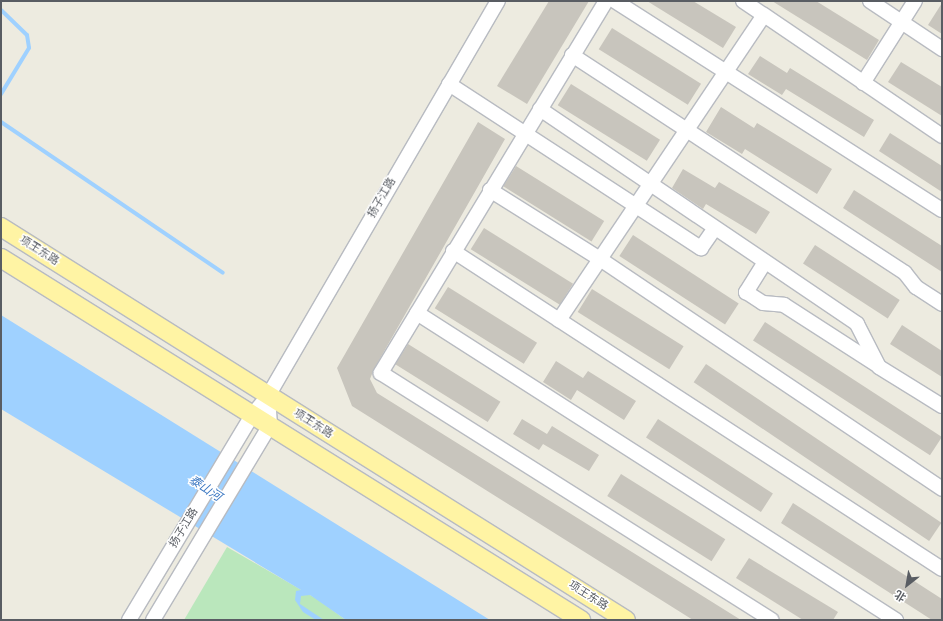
<!DOCTYPE html>
<html>
<head>
<meta charset="utf-8">
<style>
	body { margin:0 }
	#map { position:relative; width:943px; height:621px; overflow:hidden; background:#edebe0; font-family:"Sofia Sans Condensed","Noto Sans SC",sans-serif }
	div>[style] { position:absolute }
	.green>* { inset:0; background:#bae7bc }
	.water>* { inset:0; background:#9fd1ff }
	.stream>* { height:4px; margin:-2px; padding:0 2px; transform-origin:2px; border-radius:2px; background:#9fd1ff }
	.building>* { inset:0; background:#c8c5bd; transform-origin:0 0 }
	.roads { filter:drop-shadow(1px 0 #b8bbc1) drop-shadow(-1px 0 #b8bbc1) drop-shadow(0 1px #b8bbc1) drop-shadow(0 -1px #b8bbc1) }
	.minor>* { height:14px; margin:-7px; padding:0 7px; transform-origin:7px; border-radius:7px; background:#fff }
	.major>* { height:18px; margin:-9px; padding:0 9px; transform-origin:9px; border-radius:9px; background:#fff4a4 }
	span { translate:-50% -50%; white-space:nowrap; text-align:center; line-height:1.15; -webkit-text-stroke:3px #fff; paint-order:stroke }
	.street-label { font-size:11px; color:#595d63 }
	.water-label { font-size:12px; color:#3775c1; font-style:italic }
	.frame { position:absolute; inset:0; border:2px solid #595d63; pointer-events:none }
	.north { position:absolute; left:887px; top:565px; width:40px; height:40px; -webkit-text-stroke:3px #fff; paint-order:stroke; rotate:211deg; font-size:11px; font-weight:700; line-height:16px; text-align:center; color:#595d63 }
	.north::after { content:''; display:block; margin:auto; width:14px; height:18px; background:#595d63; clip-path:polygon(50% 0,100% 100%,50% 72%,0 100%) }
</style>
</head>
<body>
<div id="map">
	<div class="green">
		<div style="clip-path:polygon(227px 547px,317px 599px,346px 620px,184px 620px)"></div>
	</div>
	<div class="water">
		<div style="clip-path:polygon(1px 315px,490px 620px,346px 620px,310px 595px,301px 596px,300px 604px,324px 620px,316px 620px,303px 612px,295px 600px,296px 591px,301px 590px,1px 409px)"></div>
	</div>
	<div class="stream">
		<div style="left:1px;top:10px;width:36px;rotate:44deg"></div>
		<div style="left:27px;top:35px;width:13px;rotate:81deg"></div>
		<div style="left:29px;top:48px;width:54px;rotate:121.3deg"></div>
		<div style="left:1px;top:122px;width:268px;rotate:34.2deg"></div>
	</div>
	<div class="building">
		<div style="clip-path:polygon(549px 1px,589px 1px,527px 104px,497px 86px)"></div>
		<div style="clip-path:polygon(647px 1px,693px 1px,736px 27px,723px 48px)"></div>
		<div style="clip-path:polygon(772px 1px,816px 1px,879px 40px,867px 60px)"></div>
		<div style="clip-path:polygon(942px 3px,942px 34px,928px 25px)"></div>
		<div style="left:612px;top:28px;width:105px;height:25px;rotate:32deg"></div>
		<div style="clip-path:polygon(760px 56px,787px 73px,790px 68px,874px 120px,864px 137px,786px 89px,782px 95px,748px 74px)"></div>
		<div style="clip-path:polygon(901px 62px,942px 87px,942px 116px,888px 82px)"></div>
		<div style="left:571px;top:84px;width:105px;height:25px;rotate:32deg"></div>
		<div style="clip-path:polygon(721px 107px,754px 128px,757px 123px,832px 169px,817px 194px,745px 149px,742px 154px,706px 132px)"></div>
		<div style="clip-path:polygon(478px 122px,505px 139px,374px 369px,370px 379px,377px 393px,741px 620px,693px 620px,352px 406px,337px 368px)"></div>
		<div style="clip-path:polygon(890px 133px,942px 166px,942px 192px,879px 151px)"></div>
		<div style="left:516px;top:166px;width:104px;height:24px;rotate:32deg"></div>
		<div style="clip-path:polygon(683px 169px,715px 188px,719px 182px,770px 212px,756px 234px,706px 204px,703px 209px,672px 188px)"></div>
		<div style="clip-path:polygon(854px 190px,942px 246px,942px 272px,843px 208px)"></div>
		<div style="left:484px;top:228px;width:105px;height:25px;rotate:32deg"></div>
		<div style="left:633px;top:235px;width:126px;height:25px;rotate:33deg"></div>
		<div style="left:815px;top:245px;width:101px;height:22px;rotate:33deg"></div>
		<div style="left:448px;top:287px;width:105px;height:25px;rotate:32deg"></div>
		<div style="left:592px;top:289px;width:108px;height:27px;rotate:32deg"></div>
		<div style="left:765px;top:322px;width:211px;height:22px;rotate:33deg"></div>
		<div style="clip-path:polygon(902px 325px,942px 351px,942px 377px,890px 344px)"></div>
		<div style="left:408px;top:344px;width:109px;height:24px;rotate:32deg"></div>
		<div style="clip-path:polygon(556px 361px,583px 378px,588px 371px,636px 401px,624px 420px,577px 390px,571px 400px,543px 382px)"></div>
		<div style="left:706px;top:364px;width:284px;height:22px;rotate:34deg"></div>
		<div style="clip-path:polygon(522px 419px,547px 434px,552px 426px,599px 455px,589px 471px,543px 444px,539px 450px,513px 434px)"></div>
		<div style="left:658px;top:419px;width:137px;height:22px;rotate:33deg"></div>
		<div style="left:621px;top:474px;width:123px;height:26px;rotate:32deg"></div>
		<div style="clip-path:polygon(793px 503px,942px 599px,942px 620px,932px 620px,781px 523px)"></div>
		<div style="clip-path:polygon(749px 558px,838px 612px,833px 620px,803px 620px,736px 578px)"></div>
	</div>
	<div class="roads">
		<div class="minor">
			<div style="left:606px;top:1px;width:435px;rotate:121.2deg"></div>
			<div style="left:381px;top:373px;width:462px;rotate:32.3deg"></div>
			<div style="left:615px;top:1px;width:388px;rotate:32.6deg"></div>
			<div style="left:743px;top:1px;width:25px;rotate:34deg"></div>
			<div style="left:870px;top:1px;width:87px;rotate:33.7deg"></div>
			<div style="left:572px;top:55px;width:398px;rotate:33.2deg"></div>
			<div style="left:905px;top:273px;width:18px;rotate:52deg"></div>
			<div style="left:916px;top:287px;width:31px;rotate:33deg"></div>
			<div style="left:863px;top:83px;width:97px;rotate:-57.6deg"></div>
			<div style="left:449px;top:84px;width:301px;rotate:33.1deg"></div>
			<div style="left:701px;top:248px;width:24px;rotate:-55deg"></div>
			<div style="left:540px;top:109px;width:383px;rotate:34.1deg"></div>
			<div style="left:857px;top:324px;width:48px;rotate:62.9deg"></div>
			<div style="left:879px;top:367px;width:74px;rotate:31.8deg"></div>
			<div style="left:490px;top:190px;width:130px;rotate:32.1deg"></div>
			<div style="left:600px;top:259px;width:412px;rotate:33.9deg"></div>
			<div style="left:453px;top:251px;width:583px;rotate:33.04deg"></div>
			<div style="left:765px;top:262px;width:36px;rotate:122deg"></div>
			<div style="left:746px;top:292px;width:20px;rotate:33deg"></div>
			<div style="left:763px;top:303px;width:21px;rotate:5deg"></div>
			<div style="left:784px;top:305px;width:111px;rotate:32.8deg"></div>
			<div style="left:417px;top:313px;width:569px;rotate:32.66deg"></div>
			<div style="left:559px;top:320px;width:367px;rotate:-56.1deg"></div>
			<div style="left:764px;top:15px;width:215px;rotate:34.2deg"></div>
			<div style="left:129px;top:620px;width:240px;rotate:-59deg"></div>
			<div style="left:253px;top:414px;width:23px;rotate:-50deg"></div>
			<div style="left:268px;top:396px;width:457px;rotate:-59.8deg"></div>
			<div style="left:153px;top:620px;width:227px;rotate:-59deg"></div>
			<div style="left:270px;top:425px;width:29px;rotate:-94deg"></div>
		</div>
		<div class="major">
			<div style="left:1px;top:227px;width:738px;rotate:32.16deg"></div>
			<div style="left:1px;top:258px;width:684px;rotate:31.97deg"></div>
		</div>
	</div>
	<div class="street-label">
		<span style="left:382px;top:198px;rotate:-60deg">扬子江路</span>
		<span style="left:39px;top:251px;rotate:32deg">项王东路</span>
		<span style="left:313px;top:424px;rotate:32deg">项王东路</span>
		<span style="left:184px;top:528px;rotate:-59deg">扬子江路</span>
		<span style="left:588px;top:596px;rotate:32deg">项王东路</span>
	</div>
	<div class="water-label">
		<span style="left:205px;top:489px;rotate:33deg">泰山河</span>
	</div>
	<div class="frame"></div>
	<div class="north">北</div>
</div>
</body>
</html>
